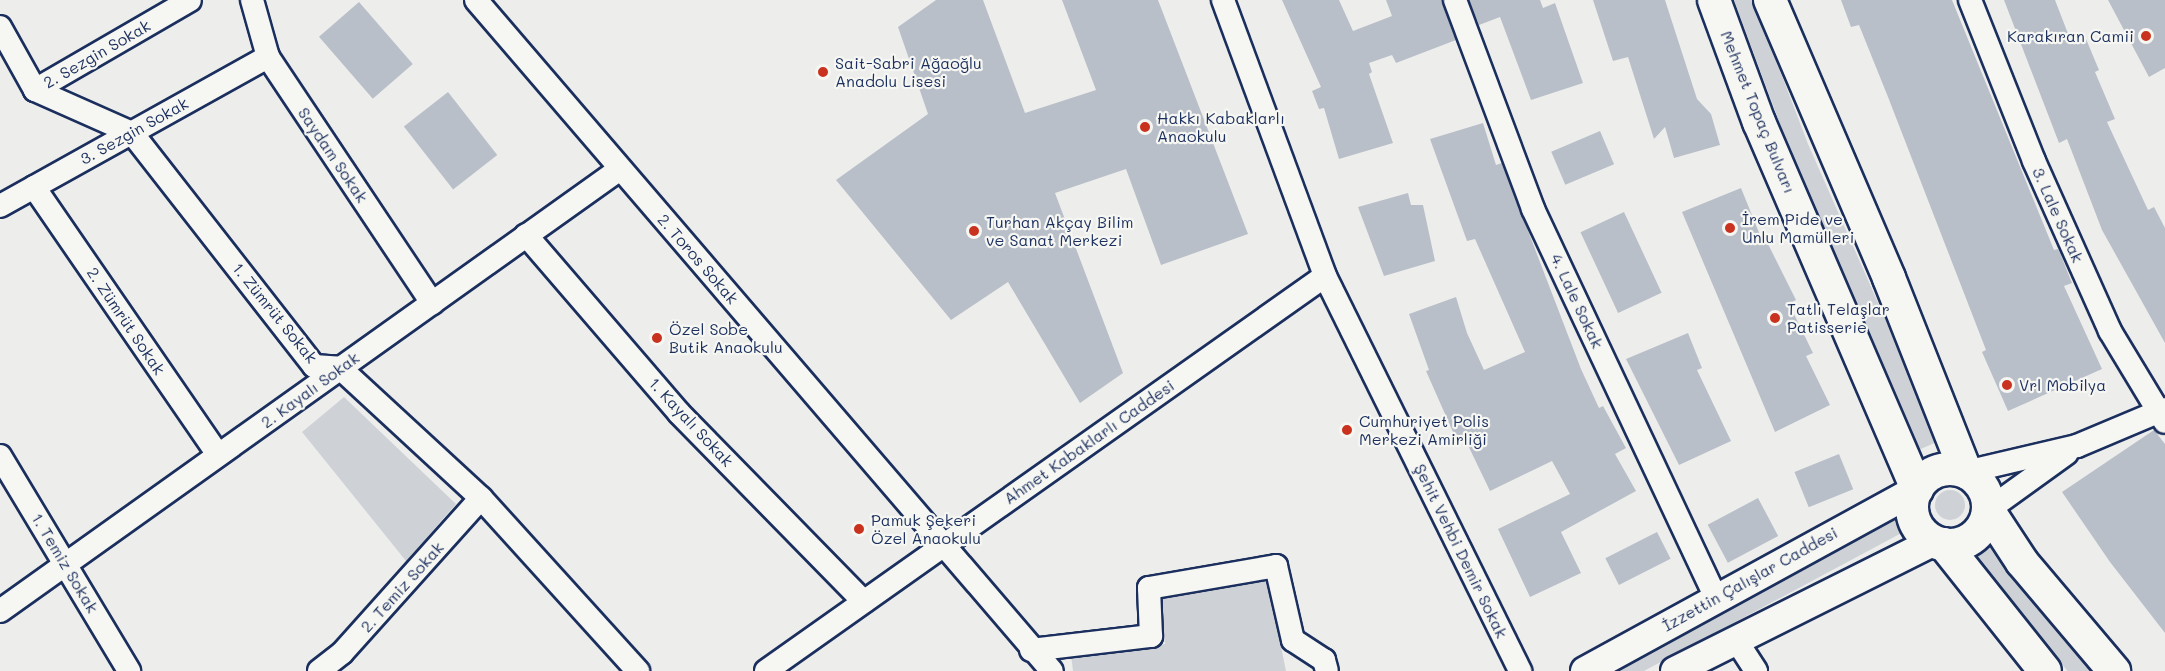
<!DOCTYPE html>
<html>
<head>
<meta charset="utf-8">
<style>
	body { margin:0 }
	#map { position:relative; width:2165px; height:671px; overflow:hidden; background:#edeeec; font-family:Mali,sans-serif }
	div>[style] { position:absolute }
	.green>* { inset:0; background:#ced2d7; transform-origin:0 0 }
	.round { border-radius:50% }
	.building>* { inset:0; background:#b9bfc8; transform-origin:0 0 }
	.roads { filter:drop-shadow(2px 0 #1b2f5e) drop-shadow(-2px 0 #1b2f5e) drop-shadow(0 2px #1b2f5e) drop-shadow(0 -2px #1b2f5e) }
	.minor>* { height:22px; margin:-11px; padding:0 11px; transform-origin:11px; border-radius:11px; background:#f6f6f2 }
	.tertiary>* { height:28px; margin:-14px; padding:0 14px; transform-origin:14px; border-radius:14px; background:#f6f6f2 }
	.secondary>* { height:32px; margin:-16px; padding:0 16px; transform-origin:16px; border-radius:16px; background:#f6f6f2 }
	.secondary>.ring { margin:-16px; padding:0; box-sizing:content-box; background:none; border:32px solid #f6f6f2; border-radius:50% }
	.dots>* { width:16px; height:16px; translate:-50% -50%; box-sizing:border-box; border:3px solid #f6f6f2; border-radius:50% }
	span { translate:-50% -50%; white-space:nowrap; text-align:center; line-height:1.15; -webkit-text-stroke:4.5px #f6f6f2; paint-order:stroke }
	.poi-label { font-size:16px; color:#1b2f5e }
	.right { translate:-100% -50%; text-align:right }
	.left { translate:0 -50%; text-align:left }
	.street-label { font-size:16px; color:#1b2f5e }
</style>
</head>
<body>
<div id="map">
	<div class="green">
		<div style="clip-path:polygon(1734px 0,1753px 0,1808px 144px,1939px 441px,1914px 452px,1790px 151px)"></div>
		<div style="clip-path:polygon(344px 397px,456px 504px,406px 561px,302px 432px)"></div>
		<div class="round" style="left:1935px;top:490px;width:30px;height:30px"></div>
		<div style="clip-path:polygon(1900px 511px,1909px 529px,1644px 671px,1610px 671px)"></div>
		<div style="left:1987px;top:535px;width:176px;height:23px;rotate:51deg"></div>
		<div style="clip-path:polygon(1256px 579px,1268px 582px,1286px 671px,1073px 671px,1071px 655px,1165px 644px,1160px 601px,1164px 595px)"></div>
	</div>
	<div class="building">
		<div style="clip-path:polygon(936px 0,983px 0,1025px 113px,1096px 90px,1062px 0,1158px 0,1248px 234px,1161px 265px,1126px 169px,1055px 193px,1123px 373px,1080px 403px,1008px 282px,951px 320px,836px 180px,928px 114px,898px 27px)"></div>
		<div style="clip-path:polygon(1282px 0,1339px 0,1353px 31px,1392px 16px,1386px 0,1442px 0,1456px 40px,1396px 63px,1392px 55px,1369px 63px,1372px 72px,1369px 74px,1393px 143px,1339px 159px,1324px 108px,1319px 109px,1312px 91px,1321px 87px)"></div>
		<div style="clip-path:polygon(1469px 0,1540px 0,1543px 8px,1555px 3px,1583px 83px,1531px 100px,1500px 17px,1479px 25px)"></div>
		<div style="clip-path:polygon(1593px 0,1665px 0,1697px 99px,1711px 114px,1720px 145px,1674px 158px,1665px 127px,1654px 139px,1628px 57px,1613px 61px)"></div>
		<div style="clip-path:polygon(1841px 0,1952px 0,2054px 250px,2058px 249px,2060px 253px,2072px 283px,2064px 286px,2102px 369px,2008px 411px,1982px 352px,1986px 350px,1888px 97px,1859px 25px,1851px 27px)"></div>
		<div style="clip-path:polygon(2004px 0,2055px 0,2072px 44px,2086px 39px,2099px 70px,2095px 72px,2115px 119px,2107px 122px,2148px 210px,2154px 207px,2165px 228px,2165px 343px,2102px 230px,2067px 139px,2059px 143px)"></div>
		<div style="clip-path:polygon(2108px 0,2165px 0,2165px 68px,2149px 77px)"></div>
		<div style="left:359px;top:2px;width:82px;height:53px;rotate:49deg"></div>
		<div style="left:448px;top:92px;width:80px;height:56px;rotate:52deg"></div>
		<div style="clip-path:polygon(1483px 123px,1496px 165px,1502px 163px,1581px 369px,1599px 408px,1603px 406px,1626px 448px,1615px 454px,1636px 491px,1561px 532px,1581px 573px,1530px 597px,1498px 529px,1570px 494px,1552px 461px,1490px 491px,1464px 437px,1457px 441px,1426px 371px,1429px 370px,1409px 314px,1456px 297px,1467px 333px,1484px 370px,1525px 352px,1475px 239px,1467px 241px,1430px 139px)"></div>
		<div style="left:1600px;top:131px;width:36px;height:53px;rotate:67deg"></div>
		<div style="clip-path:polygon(1741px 188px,1762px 240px,1765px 238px,1796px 300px,1789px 304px,1813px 353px,1806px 356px,1830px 405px,1775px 432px,1682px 212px)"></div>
		<div style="clip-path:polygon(1408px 193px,1411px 205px,1423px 205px,1435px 261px,1384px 276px,1358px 207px)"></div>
		<div style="left:1624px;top:212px;width:89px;height:48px;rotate:65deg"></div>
		<div style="clip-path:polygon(1688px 333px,1702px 368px,1697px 370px,1731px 441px,1679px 465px,1626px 359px)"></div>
		<div style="clip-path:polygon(2154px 430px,2165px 444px,2165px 633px,2110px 562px,2062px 492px)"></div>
		<div style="left:1839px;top:454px;width:38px;height:48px;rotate:68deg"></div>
		<div style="left:1758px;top:498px;width:43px;height:57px;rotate:62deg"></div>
		<div style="left:1657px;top:532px;width:30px;height:58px;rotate:63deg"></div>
	</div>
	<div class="roads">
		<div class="minor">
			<div style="left:252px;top:0;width:59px;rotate:74.3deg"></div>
			<div style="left:268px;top:57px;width:296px;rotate:56.3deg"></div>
			<div style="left:476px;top:0;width:884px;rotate:49.36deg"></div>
			<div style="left:1223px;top:0;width:294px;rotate:69.7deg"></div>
			<div style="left:1325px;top:276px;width:441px;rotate:63.7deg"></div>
			<div style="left:1455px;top:0;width:223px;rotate:69.5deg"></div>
			<div style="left:1533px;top:209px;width:428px;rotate:64.8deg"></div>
			<div style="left:1970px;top:0;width:173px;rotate:68.3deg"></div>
			<div style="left:2034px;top:161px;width:186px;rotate:65.9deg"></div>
			<div style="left:2110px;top:331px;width:106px;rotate:58.9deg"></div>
			<div style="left:0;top:27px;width:72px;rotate:60.9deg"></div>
			<div style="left:35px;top:90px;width:106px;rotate:23.9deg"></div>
			<div style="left:132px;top:133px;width:296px;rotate:52deg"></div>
			<div style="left:314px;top:366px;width:26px;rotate:4deg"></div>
			<div style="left:340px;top:368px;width:192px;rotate:42.7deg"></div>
			<div style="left:481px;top:498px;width:234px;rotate:47.8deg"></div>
			<div style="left:35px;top:90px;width:179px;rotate:-30.1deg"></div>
			<div style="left:34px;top:187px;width:325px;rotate:55.5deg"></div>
			<div style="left:0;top:206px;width:307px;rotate:-29.1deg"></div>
			<div style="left:526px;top:235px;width:235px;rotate:49.3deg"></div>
			<div style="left:679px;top:413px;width:264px;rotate:45.6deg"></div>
			<div style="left:0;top:456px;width:251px;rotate:59deg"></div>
			<div style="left:1966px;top:472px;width:114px;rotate:-13.2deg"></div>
			<div style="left:2077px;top:446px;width:95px;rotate:-22.8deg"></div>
			<div style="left:1988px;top:510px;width:97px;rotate:-35.8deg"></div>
			<div style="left:0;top:611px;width:761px;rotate:-35.49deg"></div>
			<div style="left:1736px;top:640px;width:37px;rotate:57deg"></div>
			<div style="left:1031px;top:650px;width:121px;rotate:-6.7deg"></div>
			<div style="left:1151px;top:636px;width:48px;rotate:-92.4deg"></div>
			<div style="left:1149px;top:588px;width:129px;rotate:-9.8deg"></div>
			<div style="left:1276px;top:566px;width:76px;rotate:77.1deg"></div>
			<div style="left:1293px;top:640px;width:37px;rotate:33deg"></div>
			<div style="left:1324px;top:660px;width:11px;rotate:75deg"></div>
			<div style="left:319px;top:671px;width:29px;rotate:-38deg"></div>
			<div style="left:342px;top:653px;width:208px;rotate:-48.1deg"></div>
			<div style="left:766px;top:671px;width:684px;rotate:-35.25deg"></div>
		</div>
		<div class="tertiary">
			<div style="left:1585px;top:671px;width:379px;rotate:-28.7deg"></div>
			<div style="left:1675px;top:671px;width:291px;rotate:-26.6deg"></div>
		</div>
		<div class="secondary">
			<div style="left:1714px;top:0;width:130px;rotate:69.8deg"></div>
			<div style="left:1759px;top:122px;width:400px;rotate:66.7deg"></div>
			<div style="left:1770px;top:0;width:302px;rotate:66.8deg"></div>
			<div style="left:1889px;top:278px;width:209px;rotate:68.4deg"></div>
			<div class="ring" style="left:1912px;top:469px;width:44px;height:44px"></div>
			<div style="left:1988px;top:510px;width:62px;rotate:56.8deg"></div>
			<div style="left:2022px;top:562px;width:143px;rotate:49.8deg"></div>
			<div style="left:1944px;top:544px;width:162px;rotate:51.5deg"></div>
		</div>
	</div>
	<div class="dots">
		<div style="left:2146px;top:36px;background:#c8321e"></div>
		<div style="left:823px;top:72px;background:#c8321e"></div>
		<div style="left:1145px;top:127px;background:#c8321e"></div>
		<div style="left:1730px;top:228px;background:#c8321e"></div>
		<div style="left:974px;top:231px;background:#c8321e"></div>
		<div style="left:1775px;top:318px;background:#c8321e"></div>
		<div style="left:657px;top:338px;background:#c8321e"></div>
		<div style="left:2007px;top:385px;background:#c8321e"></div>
		<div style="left:1347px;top:430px;background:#c8321e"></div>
		<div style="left:859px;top:529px;background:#c8321e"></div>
	</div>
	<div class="poi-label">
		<span class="right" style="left:2134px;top:36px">Karakıran Camii</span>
		<span class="left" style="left:835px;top:72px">Sait-Sabri Ağaoğlu<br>Anadolu Lisesi</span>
		<span class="left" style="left:1157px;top:127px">Hakkı Kabaklarlı<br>Anaokulu</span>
		<span class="left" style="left:1742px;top:228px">İrem Pide ve<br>Unlu Mamülleri</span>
		<span class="left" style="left:986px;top:231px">Turhan Akçay Bilim<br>ve Sanat Merkezi</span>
		<span class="left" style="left:1787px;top:318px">Tatlı Telaşlar<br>Patisserie</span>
		<span class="left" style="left:669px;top:338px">Özel Sobe<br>Butik Anaokulu</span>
		<span class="left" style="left:2019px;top:385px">Vrl Mobilya</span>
		<span class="left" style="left:1359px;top:430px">Cumhuriyet Polis<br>Merkezi Amirliği</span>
		<span class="left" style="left:871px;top:529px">Pamuk Şekeri<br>Özel Anaokulu</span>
	</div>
	<div class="street-label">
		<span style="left:97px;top:54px;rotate:-30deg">2. Sezgin Sokak</span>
		<span style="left:1758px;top:112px;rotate:68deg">Mehmet Topaç Bulvarı</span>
		<span style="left:134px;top:131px;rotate:-29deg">3. Sezgin Sokak</span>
		<span style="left:333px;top:155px;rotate:56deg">Saydam Sokak</span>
		<span style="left:2058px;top:215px;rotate:66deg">3. Lale Sokak</span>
		<span style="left:698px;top:259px;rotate:49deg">2. Toros Sokak</span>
		<span style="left:1577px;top:301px;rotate:65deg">4. Lale Sokak</span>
		<span style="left:275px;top:313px;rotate:51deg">1. Zümrüt Sokak</span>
		<span style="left:126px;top:321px;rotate:56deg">2. Zümrüt Sokak</span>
		<span style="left:310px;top:390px;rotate:-36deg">2. Kayalı Sokak</span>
		<span style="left:691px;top:422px;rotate:47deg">1. Kayalı Sokak</span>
		<span style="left:1089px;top:442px;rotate:-35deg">Ahmet Kabaklarlı Caddesi</span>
		<span style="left:1461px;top:551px;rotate:64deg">Şehit Vehbi Demir Sokak</span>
		<span style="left:65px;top:563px;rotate:59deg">1. Temiz Sokak</span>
		<span style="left:1750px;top:579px;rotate:-29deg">İzzettin Çalışlar Caddesi</span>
		<span style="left:402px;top:587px;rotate:-48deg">2. Temiz Sokak</span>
	</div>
</div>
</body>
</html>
